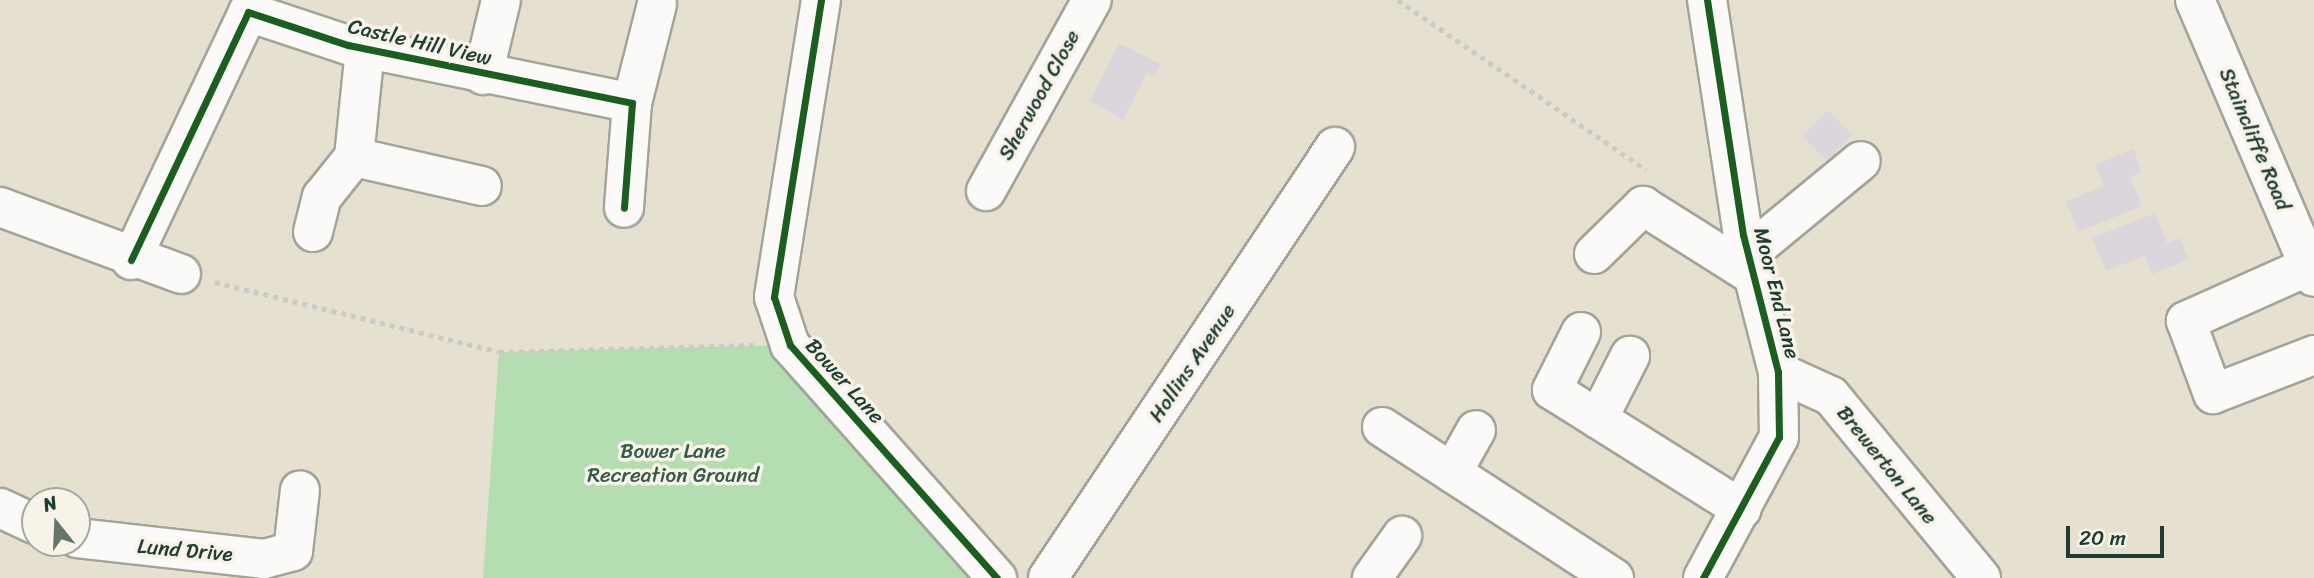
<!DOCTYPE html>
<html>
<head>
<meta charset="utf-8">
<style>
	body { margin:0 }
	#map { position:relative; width:2314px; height:578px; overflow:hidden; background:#e5e0cf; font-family:Sriracha,sans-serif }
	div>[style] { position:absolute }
	.green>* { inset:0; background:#b4ddb1 }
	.building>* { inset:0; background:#dbd6dc; transform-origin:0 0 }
	.path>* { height:4.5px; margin-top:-2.25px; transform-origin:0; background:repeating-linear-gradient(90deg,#c9cbc6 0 5px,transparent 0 10px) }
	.roads { filter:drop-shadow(2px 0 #a2a499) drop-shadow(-2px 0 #a2a499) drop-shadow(0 2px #a2a499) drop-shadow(0 -2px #a2a499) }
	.minor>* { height:38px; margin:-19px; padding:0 19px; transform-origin:19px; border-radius:19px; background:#fbfaf8 }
	.cycleway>* { height:7px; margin:-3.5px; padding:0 3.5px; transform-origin:3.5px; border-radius:3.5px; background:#1b5e20 }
	span { translate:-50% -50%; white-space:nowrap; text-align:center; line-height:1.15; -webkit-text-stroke:7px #f7f3e8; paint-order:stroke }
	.street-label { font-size:21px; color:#1f3d34 }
	.park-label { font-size:21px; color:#355c48 }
	.north { position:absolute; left:21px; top:487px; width:70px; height:70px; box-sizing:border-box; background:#f7f3e8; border:2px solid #a1aaa0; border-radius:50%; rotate:342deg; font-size:19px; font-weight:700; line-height:28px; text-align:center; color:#1f3d34 }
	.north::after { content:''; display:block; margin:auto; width:24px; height:32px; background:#64766a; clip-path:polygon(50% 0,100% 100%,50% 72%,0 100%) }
	.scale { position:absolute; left:2066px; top:526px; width:98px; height:32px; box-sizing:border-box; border:4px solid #1f3d34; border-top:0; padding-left:9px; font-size:21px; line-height:24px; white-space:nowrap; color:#1f3d34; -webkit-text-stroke:5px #f7f3e8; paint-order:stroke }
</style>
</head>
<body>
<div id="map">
	<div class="green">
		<div style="clip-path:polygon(790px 345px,997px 578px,483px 578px,499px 352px)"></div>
	</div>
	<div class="building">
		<div style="clip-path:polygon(1119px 43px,1161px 64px,1154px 77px,1147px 73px,1123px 119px,1090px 101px)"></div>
		<div style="left:1828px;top:110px;width:35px;height:37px;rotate:45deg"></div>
		<div style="clip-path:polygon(2133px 149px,2142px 172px,2130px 177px,2142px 206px,2078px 232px,2066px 201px,2104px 186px,2095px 165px)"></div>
		<div style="clip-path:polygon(2155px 213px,2167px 243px,2180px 238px,2188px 260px,2152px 274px,2145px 256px,2106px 271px,2092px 238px)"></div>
	</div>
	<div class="path">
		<div style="left:1398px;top:0;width:301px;rotate:34.4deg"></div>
		<div style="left:215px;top:282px;width:292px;rotate:13.8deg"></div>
		<div style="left:499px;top:352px;width:255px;rotate:-1.6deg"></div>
	</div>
	<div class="roads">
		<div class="minor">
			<div style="left:821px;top:0;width:301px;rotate:99deg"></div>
			<div style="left:774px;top:297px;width:51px;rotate:71.6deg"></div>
			<div style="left:790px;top:345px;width:312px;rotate:48.4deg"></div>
			<div style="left:2195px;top:0;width:301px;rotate:66.8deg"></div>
			<div style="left:365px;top:49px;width:109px;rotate:95.8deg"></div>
			<div style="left:354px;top:157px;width:131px;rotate:12.8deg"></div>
			<div style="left:483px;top:75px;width:77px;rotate:-76.5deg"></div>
			<div style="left:632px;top:103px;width:102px;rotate:-75.8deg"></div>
			<div style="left:986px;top:191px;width:218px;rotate:-61deg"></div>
			<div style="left:0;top:207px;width:193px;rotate:20.3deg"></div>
			<div style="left:313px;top:232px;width:36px;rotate:-76deg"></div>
			<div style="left:322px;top:197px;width:51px;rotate:-51.3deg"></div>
			<div style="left:1594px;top:254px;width:69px;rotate:-44.4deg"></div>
			<div style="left:1643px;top:206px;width:131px;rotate:32.2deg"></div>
			<div style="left:1748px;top:254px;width:146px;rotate:-39.5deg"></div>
			<div style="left:131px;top:260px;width:274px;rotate:-64.7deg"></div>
			<div style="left:248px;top:12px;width:105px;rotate:18.3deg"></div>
			<div style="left:348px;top:45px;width:290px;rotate:11.5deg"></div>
			<div style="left:632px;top:103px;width:105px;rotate:94.4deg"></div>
			<div style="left:2309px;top:266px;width:135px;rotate:155.9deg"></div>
			<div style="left:2186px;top:321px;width:78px;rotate:69.7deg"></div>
			<div style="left:2213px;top:394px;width:108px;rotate:-21.1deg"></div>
			<div style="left:1581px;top:332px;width:65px;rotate:116.6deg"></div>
			<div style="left:1552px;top:390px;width:224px;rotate:32.1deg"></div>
			<div style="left:1778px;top:372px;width:58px;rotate:24.4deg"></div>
			<div style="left:1831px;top:396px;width:236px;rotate:50.5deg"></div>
			<div style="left:1598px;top:419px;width:71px;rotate:-63.1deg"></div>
			<div style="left:1382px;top:427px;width:277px;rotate:33.1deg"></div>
			<div style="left:1452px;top:473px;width:49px;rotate:-60.8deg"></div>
			<div style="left:0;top:508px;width:38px;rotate:25deg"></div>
			<div style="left:77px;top:538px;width:188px;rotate:6.4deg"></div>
			<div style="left:264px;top:559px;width:30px;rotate:-15deg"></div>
			<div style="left:293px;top:551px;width:61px;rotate:-83.5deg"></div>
			<div style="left:1048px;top:578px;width:518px;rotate:-56.34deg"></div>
			<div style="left:1372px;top:578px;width:52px;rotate:-54.5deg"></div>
			<div style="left:1703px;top:578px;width:160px;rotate:-61.7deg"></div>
			<div style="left:1779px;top:437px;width:65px;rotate:-90.9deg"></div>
			<div style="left:1778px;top:372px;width:141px;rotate:-104.3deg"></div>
			<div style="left:1743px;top:235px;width:238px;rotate:-98.7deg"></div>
		</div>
	</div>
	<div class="cycleway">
		<div style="left:821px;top:0;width:301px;rotate:99deg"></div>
		<div style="left:774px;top:297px;width:51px;rotate:71.6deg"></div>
		<div style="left:790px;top:345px;width:312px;rotate:48.4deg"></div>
		<div style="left:131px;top:260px;width:274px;rotate:-64.7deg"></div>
		<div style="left:248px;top:12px;width:105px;rotate:18.3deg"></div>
		<div style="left:348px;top:45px;width:290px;rotate:11.5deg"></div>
		<div style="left:632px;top:103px;width:105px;rotate:94.4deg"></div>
		<div style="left:1703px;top:578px;width:160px;rotate:-61.7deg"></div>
		<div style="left:1779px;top:437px;width:65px;rotate:-90.9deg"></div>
		<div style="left:1778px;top:372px;width:141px;rotate:-104.3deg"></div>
		<div style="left:1743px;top:235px;width:238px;rotate:-98.7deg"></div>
	</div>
	<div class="street-label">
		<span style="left:420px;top:42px;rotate:13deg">Castle Hill View</span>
		<span style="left:1039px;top:95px;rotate:-61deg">Sherwood Close</span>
		<span style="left:2255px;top:139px;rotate:67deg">Staincliffe Road</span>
		<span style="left:1777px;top:293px;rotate:76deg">Moor End Lane</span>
		<span style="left:1192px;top:363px;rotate:-56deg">Hollins Avenue</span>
		<span style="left:845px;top:381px;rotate:48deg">Bower Lane</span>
		<span style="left:1887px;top:465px;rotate:51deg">Brewerton Lane</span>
		<span style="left:185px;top:550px;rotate:5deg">Lund Drive</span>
	</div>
	<div class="park-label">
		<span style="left:673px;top:463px">Bower Lane<br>Recreation Ground</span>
	</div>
	<div class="north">N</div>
	<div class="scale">20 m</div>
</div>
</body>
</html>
